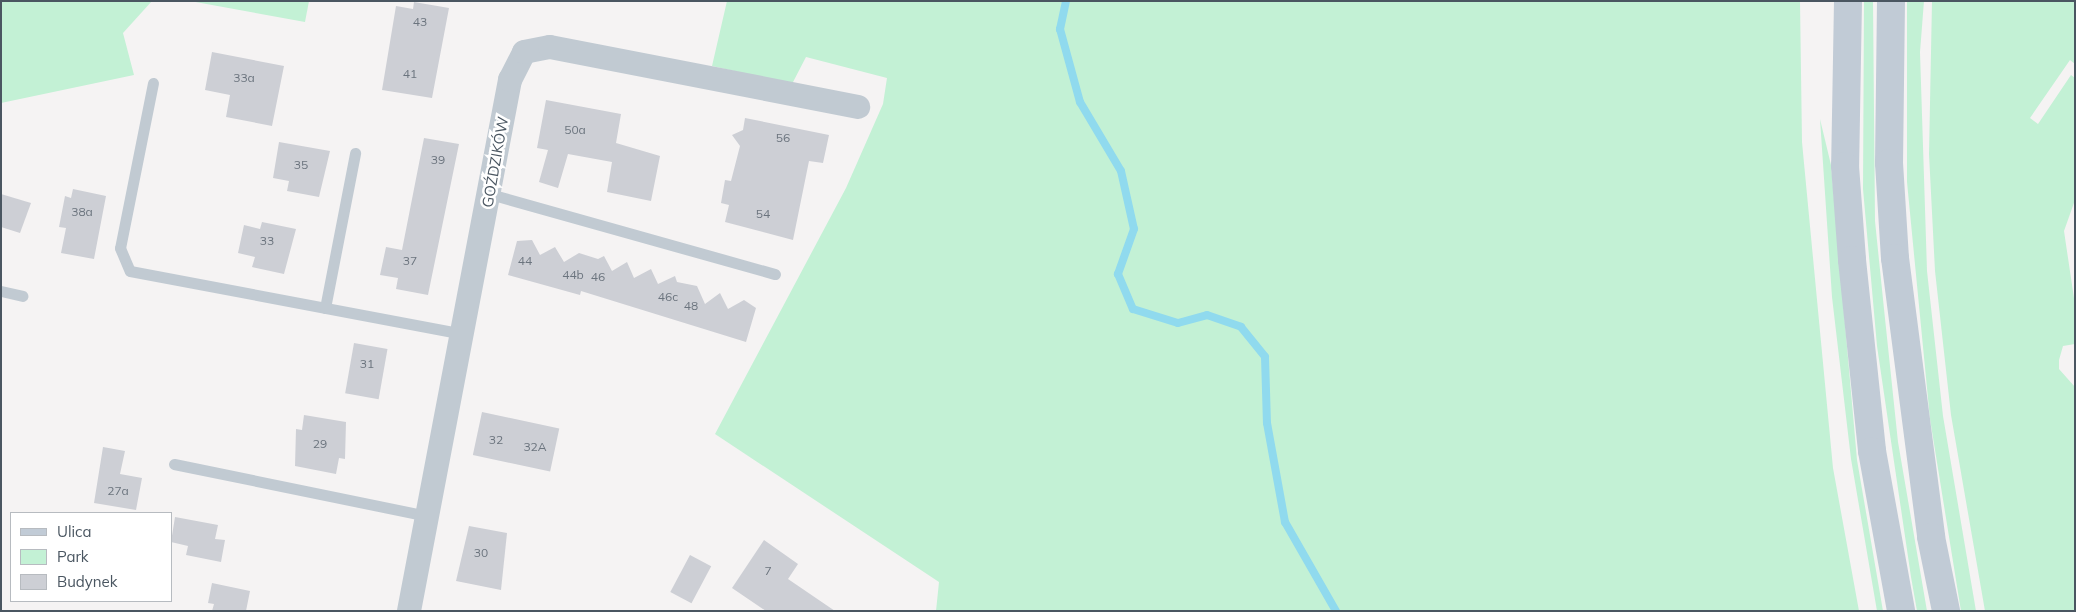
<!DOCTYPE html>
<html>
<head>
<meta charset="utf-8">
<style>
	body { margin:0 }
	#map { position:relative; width:2076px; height:612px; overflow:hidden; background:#f5f3f3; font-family:Mulish,sans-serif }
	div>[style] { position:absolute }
	.green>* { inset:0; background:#c3f1d5 }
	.stream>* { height:8px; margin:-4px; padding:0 4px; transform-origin:4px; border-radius:4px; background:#90daee }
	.building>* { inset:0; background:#cdcfd5; transform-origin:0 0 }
	.lane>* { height:11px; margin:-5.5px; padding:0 5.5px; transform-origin:5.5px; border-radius:5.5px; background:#c1cad2 }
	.street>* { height:24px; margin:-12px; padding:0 12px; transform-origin:12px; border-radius:12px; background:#c1cad2 }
	.secondary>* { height:28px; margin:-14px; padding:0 14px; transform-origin:14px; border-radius:14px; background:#c1cbd6 }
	span { translate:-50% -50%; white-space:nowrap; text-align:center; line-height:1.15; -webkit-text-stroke:5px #fff; paint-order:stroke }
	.number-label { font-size:12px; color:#6b747e }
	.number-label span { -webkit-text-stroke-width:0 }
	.street-label { font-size:15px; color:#4a5661 }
	.frame { position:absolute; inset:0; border:2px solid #4a5661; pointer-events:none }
	.legend { position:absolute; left:10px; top:512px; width:162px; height:90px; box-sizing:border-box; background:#fff; border:1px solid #b7bbc0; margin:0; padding:6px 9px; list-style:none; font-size:15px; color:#4a5661 }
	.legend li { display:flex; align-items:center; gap:10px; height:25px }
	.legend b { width:25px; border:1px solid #b7bbc0 }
</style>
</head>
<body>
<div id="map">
	<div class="green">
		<div style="clip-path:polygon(1px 1px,152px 1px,123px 33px,134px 75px,1px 103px)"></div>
		<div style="clip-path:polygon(190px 1px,309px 1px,305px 22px)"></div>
		<div style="clip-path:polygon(727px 1px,1800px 1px,1802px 142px,1833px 468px,1859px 611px,936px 611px,939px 582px,715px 434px,846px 188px,883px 104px,887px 78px,806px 57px,792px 84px,712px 66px)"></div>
		<div style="clip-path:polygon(1864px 1px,1873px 1px,1875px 221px,1884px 309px,1898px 442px,1927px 611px,1917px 611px,1911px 577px,1877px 346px,1863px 189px)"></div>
		<div style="clip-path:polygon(1907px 1px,1924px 1px,1920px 52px,1927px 271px,1943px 416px,1976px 611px,1961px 611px,1930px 419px,1907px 182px)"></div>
		<div style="clip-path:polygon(1932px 1px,2075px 1px,2075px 64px,2070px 60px,2030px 118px,2038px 124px,2071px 75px,2075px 78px,2075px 200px,2064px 231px,2075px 305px,2075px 344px,2063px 346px,2059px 360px,2059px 369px,2075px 387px,2075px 611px,1985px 611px,1951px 415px,1935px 271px,1929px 154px)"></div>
		<div style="clip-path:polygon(1820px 119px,1831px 165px,1857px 460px,1883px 611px,1877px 611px,1851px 459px,1832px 297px)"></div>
	</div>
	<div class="stream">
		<div style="left:1066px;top:1px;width:29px;rotate:102deg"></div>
		<div style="left:1060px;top:29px;width:76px;rotate:74.7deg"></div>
		<div style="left:1080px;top:102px;width:80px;rotate:59.3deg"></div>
		<div style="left:1121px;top:171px;width:59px;rotate:77.4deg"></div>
		<div style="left:1134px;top:229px;width:48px;rotate:109.6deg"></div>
		<div style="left:1118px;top:274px;width:38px;rotate:67deg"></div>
		<div style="left:1133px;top:309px;width:47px;rotate:17.3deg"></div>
		<div style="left:1178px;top:323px;width:30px;rotate:-15deg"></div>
		<div style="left:1207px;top:315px;width:36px;rotate:19deg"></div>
		<div style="left:1241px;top:327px;width:38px;rotate:51deg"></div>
		<div style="left:1265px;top:357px;width:66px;rotate:88.3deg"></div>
		<div style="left:1267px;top:423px;width:101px;rotate:79.7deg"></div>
		<div style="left:1285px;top:522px;width:103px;rotate:60.2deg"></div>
	</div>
	<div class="building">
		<div style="clip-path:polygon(414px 2px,449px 8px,432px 98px,382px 90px,396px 6px,413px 9px)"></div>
		<div style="clip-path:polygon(212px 52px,284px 66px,272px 126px,226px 117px,230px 95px,205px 90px)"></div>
		<div style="clip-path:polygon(546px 100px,621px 114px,616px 143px,660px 156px,651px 201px,607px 192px,612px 162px,568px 154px,558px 188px,539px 182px,548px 150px,537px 148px)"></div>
		<div style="clip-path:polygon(745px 118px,829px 135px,823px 163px,809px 161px,793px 240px,725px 222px,729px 205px,721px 203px,725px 180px,731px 181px,740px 146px,732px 135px,743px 130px)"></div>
		<div style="clip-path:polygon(424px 138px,459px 144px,428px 295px,396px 289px,398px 278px,380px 275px,386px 247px,402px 250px)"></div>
		<div style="clip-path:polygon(279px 142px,330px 151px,319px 197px,287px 191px,289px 181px,273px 178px)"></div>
		<div style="clip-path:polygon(73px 189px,106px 196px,94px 259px,61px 253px,66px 228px,59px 227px,65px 196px,71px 198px)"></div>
		<div style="clip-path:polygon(1px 194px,31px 203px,20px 233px,1px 227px)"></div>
		<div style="clip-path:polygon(262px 222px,296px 229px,284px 274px,252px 267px,255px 257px,238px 253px,244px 225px,260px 229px)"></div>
		<div style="clip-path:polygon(532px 240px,540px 255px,555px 247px,564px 262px,579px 253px,598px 259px,604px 256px,612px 271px,627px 262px,634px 278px,651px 269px,658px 284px,675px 276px,677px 282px,697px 286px,705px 304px,720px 293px,728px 309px,744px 300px,756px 308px,746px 342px,581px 291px,580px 295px,508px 275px,517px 241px)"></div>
		<div style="left:354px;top:343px;width:34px;height:51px;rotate:10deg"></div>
		<div style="left:482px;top:412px;width:79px;height:44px;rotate:12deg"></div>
		<div style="clip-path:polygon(304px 415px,346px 422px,345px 459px,339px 458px,336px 474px,295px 466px,296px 429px,302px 430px)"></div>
		<div style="clip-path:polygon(103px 447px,125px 451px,120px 474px,142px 478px,136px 510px,94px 503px)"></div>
		<div style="clip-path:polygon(175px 517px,218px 525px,215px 539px,225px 540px,221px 562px,186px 555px,188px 546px,171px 542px)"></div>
		<div style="clip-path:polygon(469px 526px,507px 533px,501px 590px,456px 581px)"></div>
		<div style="clip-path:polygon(764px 540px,798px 564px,788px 579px,835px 611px,766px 611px,732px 588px)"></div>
		<div style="left:690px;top:555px;width:24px;height:42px;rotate:28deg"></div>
		<div style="clip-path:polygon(212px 583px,250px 591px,246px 611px,212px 611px,214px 604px,208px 603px)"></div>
	</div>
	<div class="lane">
		<div style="left:153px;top:83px;width:168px;rotate:101.3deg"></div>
		<div style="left:120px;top:248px;width:25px;rotate:67deg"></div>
		<div style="left:130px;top:271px;width:338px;rotate:10.7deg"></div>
		<div style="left:490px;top:194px;width:296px;rotate:15.7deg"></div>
		<div style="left:1px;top:291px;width:22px;rotate:13deg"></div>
		<div style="left:325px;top:308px;width:158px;rotate:-79deg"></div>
		<div style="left:174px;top:464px;width:258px;rotate:11.6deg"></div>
	</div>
	<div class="street">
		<div style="left:409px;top:611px;width:541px;rotate:-79.23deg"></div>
		<div style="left:510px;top:80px;width:31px;rotate:-63deg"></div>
		<div style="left:524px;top:52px;width:26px;rotate:-11deg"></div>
		<div style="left:550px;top:47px;width:314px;rotate:11deg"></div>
	</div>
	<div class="secondary">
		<div style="left:1848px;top:1px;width:165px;rotate:91deg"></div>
		<div style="left:1845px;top:166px;width:94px;rotate:85.7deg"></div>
		<div style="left:1852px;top:260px;width:192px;rotate:84deg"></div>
		<div style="left:1872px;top:451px;width:163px;rotate:79.7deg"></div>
		<div style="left:1891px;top:1px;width:162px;rotate:90.7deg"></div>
		<div style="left:1889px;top:163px;width:95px;rotate:86.4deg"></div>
		<div style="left:1895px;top:258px;width:281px;rotate:82.6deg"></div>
		<div style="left:1931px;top:537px;width:76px;rotate:78.5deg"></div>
	</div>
	<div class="number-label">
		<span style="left:420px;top:22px">43</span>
		<span style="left:410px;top:74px">41</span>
		<span style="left:244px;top:78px">33a</span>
		<span style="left:575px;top:130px">50a</span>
		<span style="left:783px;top:138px">56</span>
		<span style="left:438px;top:160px">39</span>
		<span style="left:301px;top:165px">35</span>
		<span style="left:82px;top:212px">38a</span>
		<span style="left:763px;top:214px">54</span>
		<span style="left:267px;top:241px">33</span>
		<span style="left:410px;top:261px">37</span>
		<span style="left:525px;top:261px">44</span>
		<span style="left:573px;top:275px">44b</span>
		<span style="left:598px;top:277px">46</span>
		<span style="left:668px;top:297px">46c</span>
		<span style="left:691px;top:306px">48</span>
		<span style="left:367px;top:364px">31</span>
		<span style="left:496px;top:440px">32</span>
		<span style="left:320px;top:444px">29</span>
		<span style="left:535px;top:447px">32A</span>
		<span style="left:118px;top:491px">27a</span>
		<span style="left:481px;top:553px">30</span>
		<span style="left:768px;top:571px">7</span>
	</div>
	<div class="street-label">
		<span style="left:495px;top:162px;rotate:-80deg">GOŹDZIKÓW</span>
	</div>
	<div class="frame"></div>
	<ul class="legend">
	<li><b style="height:6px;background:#c1cbd6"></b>Ulica</li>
	<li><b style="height:14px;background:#c3f1d5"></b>Park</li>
	<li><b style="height:14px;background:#cdcfd5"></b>Budynek</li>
	</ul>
</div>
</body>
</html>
